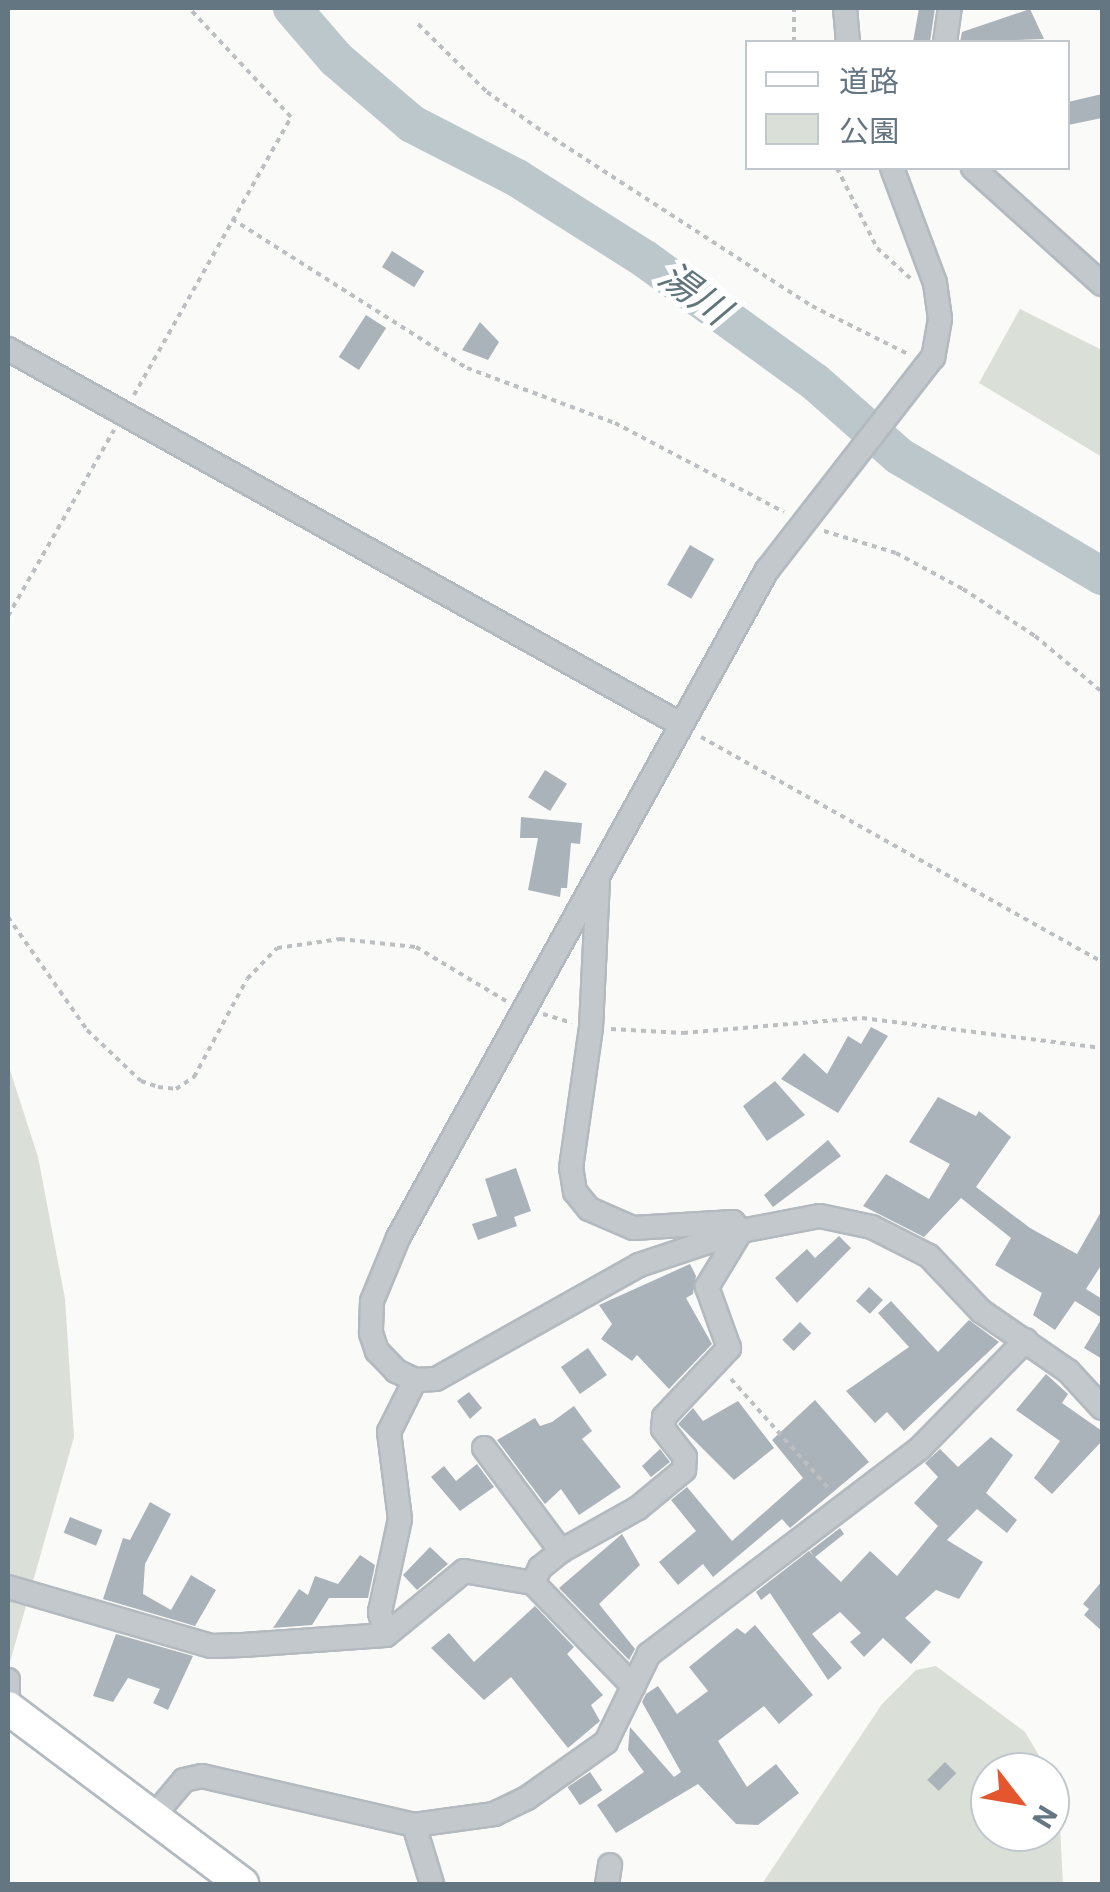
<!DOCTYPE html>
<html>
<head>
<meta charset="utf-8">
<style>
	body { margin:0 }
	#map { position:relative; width:1110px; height:1892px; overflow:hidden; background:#fafaf8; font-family:Roboto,"Noto Sans JP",sans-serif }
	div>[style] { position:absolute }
	.green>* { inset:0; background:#dadfd7 }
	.river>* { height:38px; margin:-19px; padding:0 19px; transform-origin:19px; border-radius:19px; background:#bbc7cb }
	.building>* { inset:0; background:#aab3b9; transform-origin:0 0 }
	.path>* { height:4px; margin-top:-2px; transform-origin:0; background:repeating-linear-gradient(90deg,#bbbfc2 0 5px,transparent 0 10px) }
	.roads { filter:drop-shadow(2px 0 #b3babf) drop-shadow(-2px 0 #b3babf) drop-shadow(0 2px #b3babf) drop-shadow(0 -2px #b3babf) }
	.street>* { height:22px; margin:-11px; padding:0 11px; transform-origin:11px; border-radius:11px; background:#c3c8cc }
	.secondary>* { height:32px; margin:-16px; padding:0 16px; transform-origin:16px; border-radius:16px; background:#fff }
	span { translate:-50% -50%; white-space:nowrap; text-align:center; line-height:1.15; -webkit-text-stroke:10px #fff; paint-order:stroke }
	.water-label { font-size:38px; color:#60757c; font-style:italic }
	.frame { position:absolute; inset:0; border:10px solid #657683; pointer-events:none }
	.legend { position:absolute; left:745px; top:40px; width:325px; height:130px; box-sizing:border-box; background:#fff; border:2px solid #c1c8cd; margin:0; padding:12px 18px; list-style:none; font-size:30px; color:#657683 }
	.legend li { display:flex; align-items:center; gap:20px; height:50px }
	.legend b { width:50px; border:2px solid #c1c8cd }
	.north { position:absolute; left:970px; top:1752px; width:100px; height:100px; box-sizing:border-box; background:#fff; border:2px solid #c1c8cd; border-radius:50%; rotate:121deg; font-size:28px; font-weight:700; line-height:40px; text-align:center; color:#657683 }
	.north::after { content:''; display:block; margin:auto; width:35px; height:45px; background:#e4572e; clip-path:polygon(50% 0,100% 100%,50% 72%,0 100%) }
</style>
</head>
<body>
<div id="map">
	<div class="green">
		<div style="clip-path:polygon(1020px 309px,1102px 350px,1102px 457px,979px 383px)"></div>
		<div style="clip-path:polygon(8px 1064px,38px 1157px,65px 1299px,74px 1437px,10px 1662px)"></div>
		<div style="clip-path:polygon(936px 1666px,1025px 1732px,1049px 1772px,990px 1772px,990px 1832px,1050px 1832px,1050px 1775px,1058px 1788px,1063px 1884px,762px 1884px,882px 1704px,916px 1670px)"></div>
	</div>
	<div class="river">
		<div style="left:292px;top:8px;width:67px;rotate:49.2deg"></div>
		<div style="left:336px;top:59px;width:100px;rotate:40.5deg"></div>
		<div style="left:412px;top:124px;width:118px;rotate:27.2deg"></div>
		<div style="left:517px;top:178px;width:151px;rotate:32.3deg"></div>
		<div style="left:645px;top:259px;width:210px;rotate:35.9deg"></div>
		<div style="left:815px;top:382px;width:112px;rotate:41.4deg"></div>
		<div style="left:899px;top:456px;width:236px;rotate:30.6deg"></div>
	</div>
	<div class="building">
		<div style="clip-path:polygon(919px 8px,935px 8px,930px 42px,913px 42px)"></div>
		<div style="clip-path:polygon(1030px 9px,1044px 39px,960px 42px,962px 32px)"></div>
		<div style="clip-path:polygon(1102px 94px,1102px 118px,1068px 125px,1068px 102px)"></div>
		<div style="left:392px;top:251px;width:38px;height:19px;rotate:32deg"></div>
		<div style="left:366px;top:315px;width:24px;height:50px;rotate:33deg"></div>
		<div style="clip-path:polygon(480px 322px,499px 342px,488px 360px,462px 350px)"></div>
		<div style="left:690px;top:545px;width:28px;height:46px;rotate:30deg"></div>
		<div style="left:545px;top:770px;width:26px;height:32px;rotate:32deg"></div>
		<div style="clip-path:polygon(521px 817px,582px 823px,580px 844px,571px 843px,567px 888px,561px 888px,560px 897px,528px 890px,538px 838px,520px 838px)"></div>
		<div style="clip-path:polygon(871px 1027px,888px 1036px,838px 1113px,781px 1079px,804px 1053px,827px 1074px,848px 1036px,861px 1044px)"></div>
		<div style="clip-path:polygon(775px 1081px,805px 1115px,767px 1141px,743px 1106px)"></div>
		<div style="clip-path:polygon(938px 1097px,976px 1116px,979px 1111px,1011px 1137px,976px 1187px,1030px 1228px,1077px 1254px,1102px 1210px,1102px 1264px,1086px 1289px,1102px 1299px,1102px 1359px,1084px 1348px,1102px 1318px,1075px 1301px,1055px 1330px,1033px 1315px,1042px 1293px,995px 1265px,1011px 1238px,961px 1198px,924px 1237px,863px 1206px,886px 1174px,929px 1199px,950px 1164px,909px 1142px)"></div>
		<div style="clip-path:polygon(828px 1140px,841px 1156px,773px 1207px,764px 1195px)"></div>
		<div style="clip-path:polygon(516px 1168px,531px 1211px,514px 1217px,517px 1226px,478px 1240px,472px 1224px,497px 1216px,485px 1179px)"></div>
		<div style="clip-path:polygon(839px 1236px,851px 1248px,797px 1303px,775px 1278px,807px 1249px,815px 1258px)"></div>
		<div style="clip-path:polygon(690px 1264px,696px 1276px,693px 1294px,686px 1298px,712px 1344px,669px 1389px,637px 1355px,632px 1361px,601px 1339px,612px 1324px,599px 1305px)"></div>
		<div style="left:869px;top:1287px;width:19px;height:19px;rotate:43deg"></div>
		<div style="clip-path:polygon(891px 1301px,938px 1352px,969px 1320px,999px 1342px,904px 1431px,887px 1412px,875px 1423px,846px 1391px,909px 1347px,878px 1313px)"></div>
		<div style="left:800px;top:1322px;width:16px;height:25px;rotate:45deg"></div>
		<div style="left:588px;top:1348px;width:33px;height:33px;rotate:55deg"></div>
		<div style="clip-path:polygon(1046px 1374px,1068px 1394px,1062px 1403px,1102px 1431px,1102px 1441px,1052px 1494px,1034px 1478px,1060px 1441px,1016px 1410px)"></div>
		<div style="clip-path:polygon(469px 1392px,482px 1408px,470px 1419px,457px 1401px)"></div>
		<div style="clip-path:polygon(815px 1400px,869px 1462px,790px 1528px,782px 1519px,713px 1577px,703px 1564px,678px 1585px,659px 1562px,696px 1531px,671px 1500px,687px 1487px,732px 1541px,803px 1478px,772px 1440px)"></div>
		<div style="clip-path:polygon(738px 1401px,774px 1448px,734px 1480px,678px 1424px,693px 1408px,703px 1421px)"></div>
		<div style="clip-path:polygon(574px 1406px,592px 1431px,582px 1439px,621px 1487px,579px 1515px,561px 1489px,545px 1504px,497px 1440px,535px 1418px,540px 1426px,552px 1422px)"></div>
		<div style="clip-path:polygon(991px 1437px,1013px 1455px,986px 1493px,1017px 1520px,1007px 1533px,977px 1509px,947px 1540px,983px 1562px,959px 1599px,936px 1590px,905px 1618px,931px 1642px,911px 1664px,883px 1638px,864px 1657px,850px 1642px,861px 1633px,840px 1612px,812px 1634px,842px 1668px,828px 1680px,770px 1593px,761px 1600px,756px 1592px,809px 1551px,814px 1556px,810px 1551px,840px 1528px,844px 1534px,815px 1557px,841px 1582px,870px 1551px,897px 1576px,938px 1526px,914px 1503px,938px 1477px,925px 1463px,940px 1449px,958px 1467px)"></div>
		<div style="clip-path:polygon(660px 1449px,670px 1462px,651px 1477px,642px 1466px)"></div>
		<div style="clip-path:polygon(477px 1464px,494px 1487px,460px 1511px,431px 1477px,444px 1466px,456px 1481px)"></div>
		<div style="clip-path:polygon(150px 1502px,171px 1514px,145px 1564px,143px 1594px,171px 1610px,191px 1575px,216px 1590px,195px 1626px,103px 1599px,123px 1538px,130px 1540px)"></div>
		<div style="left:70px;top:1517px;width:35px;height:17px;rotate:22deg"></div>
		<div style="clip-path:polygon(622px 1534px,640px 1565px,599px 1604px,635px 1649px,629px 1660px,559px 1588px)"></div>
		<div style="clip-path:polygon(430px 1547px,448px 1564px,417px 1590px,403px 1575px)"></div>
		<div style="clip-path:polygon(360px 1555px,375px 1565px,368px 1598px,329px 1598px,312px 1625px,273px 1628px,299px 1589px,308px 1595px,315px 1576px,338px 1584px)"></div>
		<div style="clip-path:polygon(1102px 1581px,1102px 1631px,1084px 1615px,1089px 1609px,1083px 1604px)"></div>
		<div style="clip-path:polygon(535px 1606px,574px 1647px,567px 1654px,603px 1695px,591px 1705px,600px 1721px,568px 1748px,511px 1677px,484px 1700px,431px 1648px,449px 1633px,474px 1662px)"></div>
		<div style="clip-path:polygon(755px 1625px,813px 1695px,779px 1724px,764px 1706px,718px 1741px,747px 1787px,776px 1764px,799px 1793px,758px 1825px,736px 1824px,698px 1784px,616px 1833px,597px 1805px,644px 1772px,628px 1750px,630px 1727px,674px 1777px,681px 1772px,642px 1702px,646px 1694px,658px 1686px,677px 1714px,708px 1691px,689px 1667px,737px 1628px,745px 1634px)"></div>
		<div style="clip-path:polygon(116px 1634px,193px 1656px,168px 1710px,153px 1703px,160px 1689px,128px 1678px,113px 1702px,93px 1696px)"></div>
		<div style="left:945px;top:1762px;width:16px;height:25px;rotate:45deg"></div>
		<div style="left:590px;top:1772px;width:22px;height:27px;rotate:56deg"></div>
	</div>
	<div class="path">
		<div style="left:418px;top:24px;width:97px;rotate:44.6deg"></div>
		<div style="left:487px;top:92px;width:60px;rotate:35.5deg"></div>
		<div style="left:536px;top:127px;width:329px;rotate:33deg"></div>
		<div style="left:812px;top:306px;width:110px;rotate:26.6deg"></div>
		<div style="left:794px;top:42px;width:34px;rotate:-90deg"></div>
		<div style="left:837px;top:168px;width:89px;rotate:63.4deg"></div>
		<div style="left:877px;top:248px;width:45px;rotate:42.3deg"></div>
		<div style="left:232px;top:219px;width:278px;rotate:32.4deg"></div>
		<div style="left:467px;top:368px;width:158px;rotate:20.4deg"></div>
		<div style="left:615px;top:423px;width:191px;rotate:27.8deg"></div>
		<div style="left:134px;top:395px;width:319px;rotate:-60.5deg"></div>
		<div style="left:291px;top:117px;width:149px;rotate:-133.1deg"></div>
		<div style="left:824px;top:531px;width:75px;rotate:17deg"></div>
		<div style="left:896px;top:553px;width:76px;rotate:28.2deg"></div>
		<div style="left:963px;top:589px;width:86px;rotate:33.1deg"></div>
		<div style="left:1035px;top:636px;width:87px;rotate:39.9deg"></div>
		<div style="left:8px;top:616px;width:214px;rotate:-60.3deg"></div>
		<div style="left:701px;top:737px;width:460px;rotate:29.3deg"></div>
		<div style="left:8px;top:917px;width:138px;rotate:55deg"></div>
		<div style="left:87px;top:1030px;width:74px;rotate:43.4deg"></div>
		<div style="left:141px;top:1081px;width:18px;rotate:19deg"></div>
		<div style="left:158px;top:1087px;width:18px;rotate:6deg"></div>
		<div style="left:176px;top:1089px;width:22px;rotate:-34deg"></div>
		<div style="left:194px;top:1077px;width:111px;rotate:-61.6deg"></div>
		<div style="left:247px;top:979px;width:43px;rotate:-45.9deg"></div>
		<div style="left:277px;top:948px;width:64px;rotate:-8.1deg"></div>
		<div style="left:340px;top:939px;width:76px;rotate:6deg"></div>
		<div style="left:416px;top:947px;width:105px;rotate:31deg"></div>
		<div style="left:543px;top:1014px;width:30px;rotate:17deg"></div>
		<div style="left:611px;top:1029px;width:72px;rotate:3.2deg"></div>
		<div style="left:683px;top:1033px;width:180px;rotate:-4.8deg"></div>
		<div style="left:862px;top:1018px;width:242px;rotate:7.1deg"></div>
		<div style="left:731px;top:1379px;width:150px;rotate:48.2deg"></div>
	</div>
	<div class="roads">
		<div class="street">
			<div style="left:845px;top:8px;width:34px;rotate:85deg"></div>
			<div style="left:945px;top:42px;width:34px;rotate:-82deg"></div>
			<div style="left:892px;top:168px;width:123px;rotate:69.5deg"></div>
			<div style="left:935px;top:283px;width:36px;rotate:82deg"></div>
			<div style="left:940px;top:319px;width:39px;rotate:100deg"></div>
			<div style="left:933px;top:357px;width:270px;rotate:127.9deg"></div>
			<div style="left:767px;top:570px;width:763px;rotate:118.92deg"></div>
			<div style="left:398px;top:1238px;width:68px;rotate:112.4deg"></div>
			<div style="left:372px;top:1301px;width:32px;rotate:92deg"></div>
			<div style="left:371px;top:1333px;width:19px;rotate:72deg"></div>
			<div style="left:377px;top:1351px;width:28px;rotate:46deg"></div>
			<div style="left:396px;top:1371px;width:21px;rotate:25deg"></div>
			<div style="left:415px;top:1380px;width:21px;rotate:-3deg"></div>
			<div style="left:436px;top:1379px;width:233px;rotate:-29.3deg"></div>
			<div style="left:639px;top:1265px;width:108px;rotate:-18.4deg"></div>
			<div style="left:741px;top:1231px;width:80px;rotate:-10.8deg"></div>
			<div style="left:820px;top:1216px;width:53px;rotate:11.9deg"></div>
			<div style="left:872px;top:1227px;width:64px;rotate:27deg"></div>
			<div style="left:929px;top:1256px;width:76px;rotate:46.6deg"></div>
			<div style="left:981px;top:1311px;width:106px;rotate:34.6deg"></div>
			<div style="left:1068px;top:1371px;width:50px;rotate:47.4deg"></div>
			<div style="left:973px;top:168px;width:173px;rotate:42deg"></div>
			<div style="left:8px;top:349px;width:770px;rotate:29.16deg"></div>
			<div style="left:484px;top:1448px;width:129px;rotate:53.2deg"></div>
			<div style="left:533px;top:1583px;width:17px;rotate:-65deg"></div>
			<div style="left:540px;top:1568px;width:27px;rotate:-39deg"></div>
			<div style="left:561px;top:1551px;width:88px;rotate:-29.2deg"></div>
			<div style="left:638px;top:1508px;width:60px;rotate:-39.6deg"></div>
			<div style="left:684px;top:1470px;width:13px;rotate:-86deg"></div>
			<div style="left:685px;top:1457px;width:36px;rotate:-128deg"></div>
			<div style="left:663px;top:1429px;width:12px;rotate:-85deg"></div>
			<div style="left:664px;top:1417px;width:95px;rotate:-46.7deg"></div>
			<div style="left:729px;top:1348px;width:65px;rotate:-109.8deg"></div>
			<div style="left:707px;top:1287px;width:66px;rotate:-58.7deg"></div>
			<div style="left:741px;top:1231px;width:12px;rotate:-132deg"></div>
			<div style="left:733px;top:1222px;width:100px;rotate:176.6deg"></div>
			<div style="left:633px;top:1228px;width:48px;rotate:-156.6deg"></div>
			<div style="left:589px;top:1209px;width:22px;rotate:-129deg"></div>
			<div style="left:575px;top:1192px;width:24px;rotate:-99deg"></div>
			<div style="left:571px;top:1168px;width:141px;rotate:-81.9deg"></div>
			<div style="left:591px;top:1028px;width:147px;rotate:-87.3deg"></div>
			<div style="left:8px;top:1587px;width:211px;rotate:16.2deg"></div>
			<div style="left:211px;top:1646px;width:32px;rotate:-2deg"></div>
			<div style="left:243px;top:1645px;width:143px;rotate:-4deg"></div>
			<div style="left:386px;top:1635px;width:101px;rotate:-39.4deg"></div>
			<div style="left:464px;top:1571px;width:70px;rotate:9.9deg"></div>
			<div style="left:533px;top:1583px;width:144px;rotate:45.8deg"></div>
			<div style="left:386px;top:1635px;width:24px;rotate:-105deg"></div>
			<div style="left:380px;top:1612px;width:95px;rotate:-77.9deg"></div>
			<div style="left:400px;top:1519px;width:88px;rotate:-97.2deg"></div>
			<div style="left:389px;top:1432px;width:58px;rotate:-63.4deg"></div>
			<div style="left:8px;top:1680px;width:28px;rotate:90deg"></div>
			<div style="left:153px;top:1817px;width:48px;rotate:-50deg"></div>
			<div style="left:184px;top:1780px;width:18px;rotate:-13deg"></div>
			<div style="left:202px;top:1776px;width:218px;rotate:13deg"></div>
			<div style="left:414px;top:1825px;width:81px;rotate:-7.8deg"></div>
			<div style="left:494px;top:1814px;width:37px;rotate:-26deg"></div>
			<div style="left:527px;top:1798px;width:97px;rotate:-35.3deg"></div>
			<div style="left:606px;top:1742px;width:98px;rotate:-64deg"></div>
			<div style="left:649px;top:1654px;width:340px;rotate:-37.2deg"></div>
			<div style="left:920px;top:1448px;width:151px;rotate:-45.5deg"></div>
			<div style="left:414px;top:1825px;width:62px;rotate:73deg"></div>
			<div style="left:607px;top:1884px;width:19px;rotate:-81deg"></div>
		</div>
		<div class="secondary">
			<div style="left:8px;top:1708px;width:293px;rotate:36.9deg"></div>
		</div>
	</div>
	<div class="water-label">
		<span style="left:694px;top:294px;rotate:36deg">湯川</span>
	</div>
	<div class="frame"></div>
	<ul class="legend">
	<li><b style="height:12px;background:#fff"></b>道路</li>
	<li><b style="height:28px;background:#dadfd7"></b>公園</li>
	</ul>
	<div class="north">N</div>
</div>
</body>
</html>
